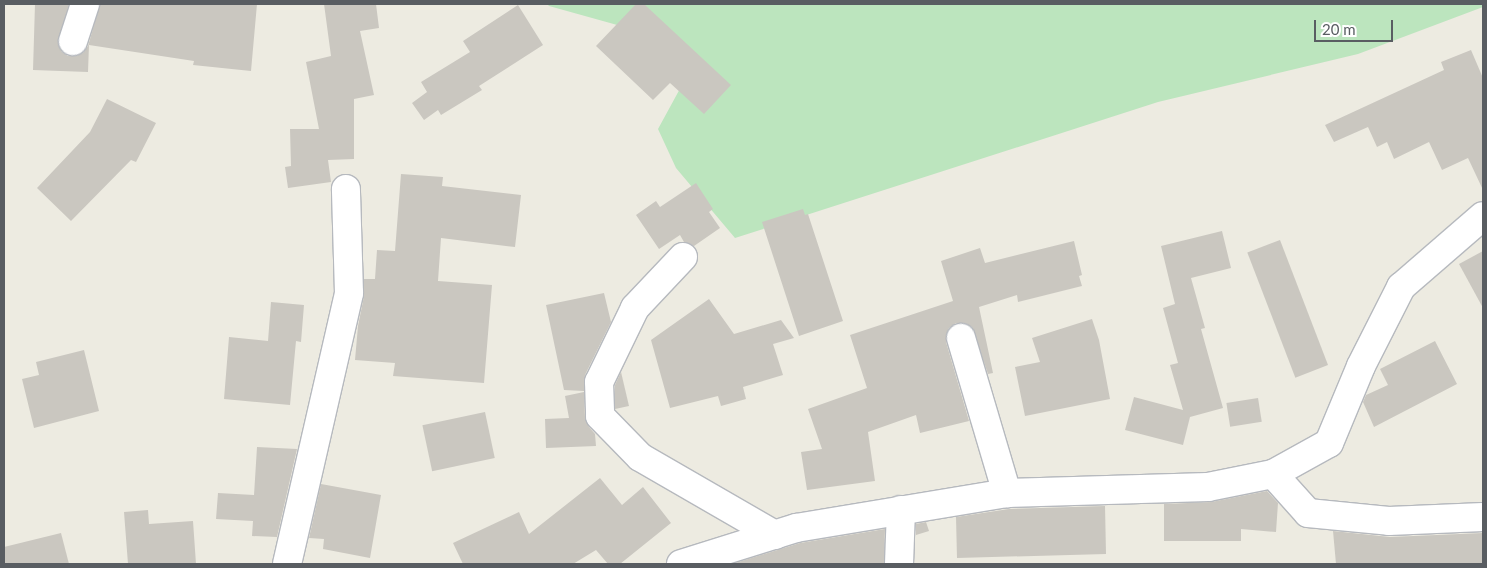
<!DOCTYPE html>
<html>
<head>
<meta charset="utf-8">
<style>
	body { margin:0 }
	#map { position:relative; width:1487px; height:568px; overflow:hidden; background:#edebe1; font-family:Lato,sans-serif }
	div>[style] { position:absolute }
	.green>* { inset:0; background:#bce5be }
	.building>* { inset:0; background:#cac7c0; transform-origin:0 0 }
	.roads { filter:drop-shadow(1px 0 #b6b9be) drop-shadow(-1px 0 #b6b9be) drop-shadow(0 1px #b6b9be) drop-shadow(0 -1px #b6b9be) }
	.minor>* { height:28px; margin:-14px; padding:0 14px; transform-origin:14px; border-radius:14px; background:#fff }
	span { translate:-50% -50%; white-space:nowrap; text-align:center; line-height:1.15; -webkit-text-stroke:4.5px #fff; paint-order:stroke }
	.frame { position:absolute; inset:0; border:5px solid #595d62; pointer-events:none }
	.scale { position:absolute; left:1314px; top:20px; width:79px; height:22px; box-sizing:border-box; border:2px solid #595d62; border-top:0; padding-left:6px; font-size:15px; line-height:18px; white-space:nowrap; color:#595d62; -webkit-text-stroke:4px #fff; paint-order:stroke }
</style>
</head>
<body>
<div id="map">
	<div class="green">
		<div style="clip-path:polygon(547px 4px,1483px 4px,1483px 7px,1358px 54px,1158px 102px,735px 238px,676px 168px,658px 129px,682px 85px,628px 28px,549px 6px)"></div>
	</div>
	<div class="building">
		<div style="clip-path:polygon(35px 4px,69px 4px,58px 44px,62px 52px,68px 56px,76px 56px,83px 53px,88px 46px,100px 4px,257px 4px,251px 71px,193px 65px,194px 61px,89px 45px,88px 72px,33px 70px)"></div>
		<div style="clip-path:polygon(324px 4px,376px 4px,379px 28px,360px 31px,374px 95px,354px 99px,354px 159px,328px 160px,331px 182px,288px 188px,285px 167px,291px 166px,290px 129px,319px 129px,306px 62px,331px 56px)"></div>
		<div style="clip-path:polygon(636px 4px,644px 4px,731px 85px,704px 114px,670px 83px,653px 100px,596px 46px)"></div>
		<div style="clip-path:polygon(518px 5px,543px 45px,479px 86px,482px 90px,441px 115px,438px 110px,424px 120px,412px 103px,427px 92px,421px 82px,470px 52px,463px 41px)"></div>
		<div style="clip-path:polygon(1471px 50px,1483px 78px,1483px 190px,1468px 158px,1442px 170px,1429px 142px,1394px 159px,1387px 142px,1377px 147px,1368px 127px,1334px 142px,1325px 125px,1444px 70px,1441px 62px)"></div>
		<div style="clip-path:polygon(107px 99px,156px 123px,136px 162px,131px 160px,71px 221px,37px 188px,90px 132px)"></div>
		<div style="clip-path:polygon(401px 174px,443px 177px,442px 186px,521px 195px,515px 247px,441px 238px,438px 281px,492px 285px,484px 383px,393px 376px,395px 363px,355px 360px,358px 326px,364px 296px,364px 279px,375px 279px,377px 250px,395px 251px)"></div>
		<div style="clip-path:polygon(696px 183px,713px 209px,709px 212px,720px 228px,694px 246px,684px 242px,680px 235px,659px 249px,636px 215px,656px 201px,660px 207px)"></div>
		<div style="clip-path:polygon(803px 209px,805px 215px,808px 214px,843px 321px,799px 336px,762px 222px)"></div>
		<div style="clip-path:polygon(1222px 231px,1231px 268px,1191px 278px,1205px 328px,1201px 329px,1223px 408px,1190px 417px,1183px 445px,1125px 430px,1134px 397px,1183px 410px,1170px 365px,1178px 363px,1163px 308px,1175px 304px,1161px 246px)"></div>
		<div style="left:1280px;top:240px;width:134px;height:35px;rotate:69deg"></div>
		<div style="clip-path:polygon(1074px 241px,1082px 275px,1079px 276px,1082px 286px,1018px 302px,1017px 295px,979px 307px,993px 373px,988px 374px,972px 327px,964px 323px,956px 323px,949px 328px,946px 335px,946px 342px,969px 421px,920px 433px,916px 415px,868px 432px,875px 481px,807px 490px,801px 452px,822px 449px,808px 409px,867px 388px,850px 335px,953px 301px,941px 261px,980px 248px,985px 263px)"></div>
		<div style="clip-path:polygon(1483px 251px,1483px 308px,1459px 264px)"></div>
		<div style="clip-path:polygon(604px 293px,611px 322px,585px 375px,584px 391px,564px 390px,546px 305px)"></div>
		<div style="clip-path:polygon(709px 299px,734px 334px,781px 320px,794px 338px,773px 344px,783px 375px,743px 387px,746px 399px,721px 406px,718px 396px,670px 408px,651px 340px)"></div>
		<div style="clip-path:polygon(271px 302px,304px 305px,301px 342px,296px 341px,290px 405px,224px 399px,229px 337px,268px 341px)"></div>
		<div style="clip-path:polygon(1092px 319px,1099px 340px,1110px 399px,1025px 416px,1015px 367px,1040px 362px,1032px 338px)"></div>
		<div style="clip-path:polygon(1435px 341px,1457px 384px,1374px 427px,1363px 402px,1366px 395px,1388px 385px,1380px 369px)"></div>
		<div style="clip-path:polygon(84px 350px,99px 411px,34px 428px,22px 379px,39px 375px,36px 362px)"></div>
		<div style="clip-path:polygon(621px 372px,629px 406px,615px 409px,615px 385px)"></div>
		<div style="clip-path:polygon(584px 392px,585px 417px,589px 427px,595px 434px,596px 446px,546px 448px,545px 419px,569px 418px,565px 396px)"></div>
		<div style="left:1258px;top:398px;width:24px;height:32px;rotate:81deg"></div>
		<div style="left:485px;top:412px;width:47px;height:64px;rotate:78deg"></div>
		<div style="clip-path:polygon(257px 447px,297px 449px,277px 537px,252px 536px,253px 521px,216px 519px,218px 493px,254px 495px)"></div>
		<div style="clip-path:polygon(600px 478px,622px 505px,643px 487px,671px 523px,620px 564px,608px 564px,596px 550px,573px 564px,463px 564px,453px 543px,519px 512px,529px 534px)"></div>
		<div style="clip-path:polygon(321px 484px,381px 495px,370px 558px,323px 549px,324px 539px,309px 538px)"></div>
		<div style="clip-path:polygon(1267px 491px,1278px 503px,1276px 532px,1241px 529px,1241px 541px,1164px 541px,1164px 504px,1211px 502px)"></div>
		<div style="clip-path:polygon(1105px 506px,1106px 554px,957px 558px,956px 517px,1009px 509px)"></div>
		<div style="clip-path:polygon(148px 510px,149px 524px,193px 521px,196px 564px,128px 564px,124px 512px)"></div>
		<div style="clip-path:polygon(926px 522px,929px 531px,916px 535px,916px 524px)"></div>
		<div style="clip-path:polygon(885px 529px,884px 564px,732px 564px,800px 543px)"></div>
		<div style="clip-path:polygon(1333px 531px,1390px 537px,1483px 533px,1483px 564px,1336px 564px)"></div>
		<div style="clip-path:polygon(61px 533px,69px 564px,4px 564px,4px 547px)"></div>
	</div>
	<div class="roads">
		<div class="minor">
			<div style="left:73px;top:41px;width:39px;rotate:-72deg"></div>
			<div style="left:683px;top:257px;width:70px;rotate:133.3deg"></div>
			<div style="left:635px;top:308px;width:82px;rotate:115.9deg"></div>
			<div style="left:599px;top:382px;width:34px;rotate:88deg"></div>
			<div style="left:600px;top:416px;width:57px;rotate:45.7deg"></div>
			<div style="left:640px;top:457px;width:156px;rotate:30deg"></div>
			<div style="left:961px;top:338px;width:162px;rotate:73.5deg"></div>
			<div style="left:1273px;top:474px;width:52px;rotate:48.1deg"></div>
			<div style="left:1308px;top:513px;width:81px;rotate:5.6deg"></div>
			<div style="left:1389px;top:521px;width:94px;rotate:-2.4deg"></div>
			<div style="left:287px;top:564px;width:278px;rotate:-77.1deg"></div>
			<div style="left:349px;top:293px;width:104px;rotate:-91.7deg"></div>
			<div style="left:681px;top:564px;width:121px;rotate:-17.4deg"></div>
			<div style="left:796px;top:528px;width:214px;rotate:-9.4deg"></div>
			<div style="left:1007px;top:493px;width:201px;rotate:-1.7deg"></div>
			<div style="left:1208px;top:487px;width:66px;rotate:-11.3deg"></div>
			<div style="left:1273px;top:474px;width:64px;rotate:-29deg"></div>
			<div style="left:1329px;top:443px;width:83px;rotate:-67.4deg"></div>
			<div style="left:1361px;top:366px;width:89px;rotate:-63.1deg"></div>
			<div style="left:1401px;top:287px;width:108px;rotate:-40.9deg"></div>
			<div style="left:899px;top:564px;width:54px;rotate:-87.9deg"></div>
		</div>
	</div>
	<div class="frame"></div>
	<div class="scale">20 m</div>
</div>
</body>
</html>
